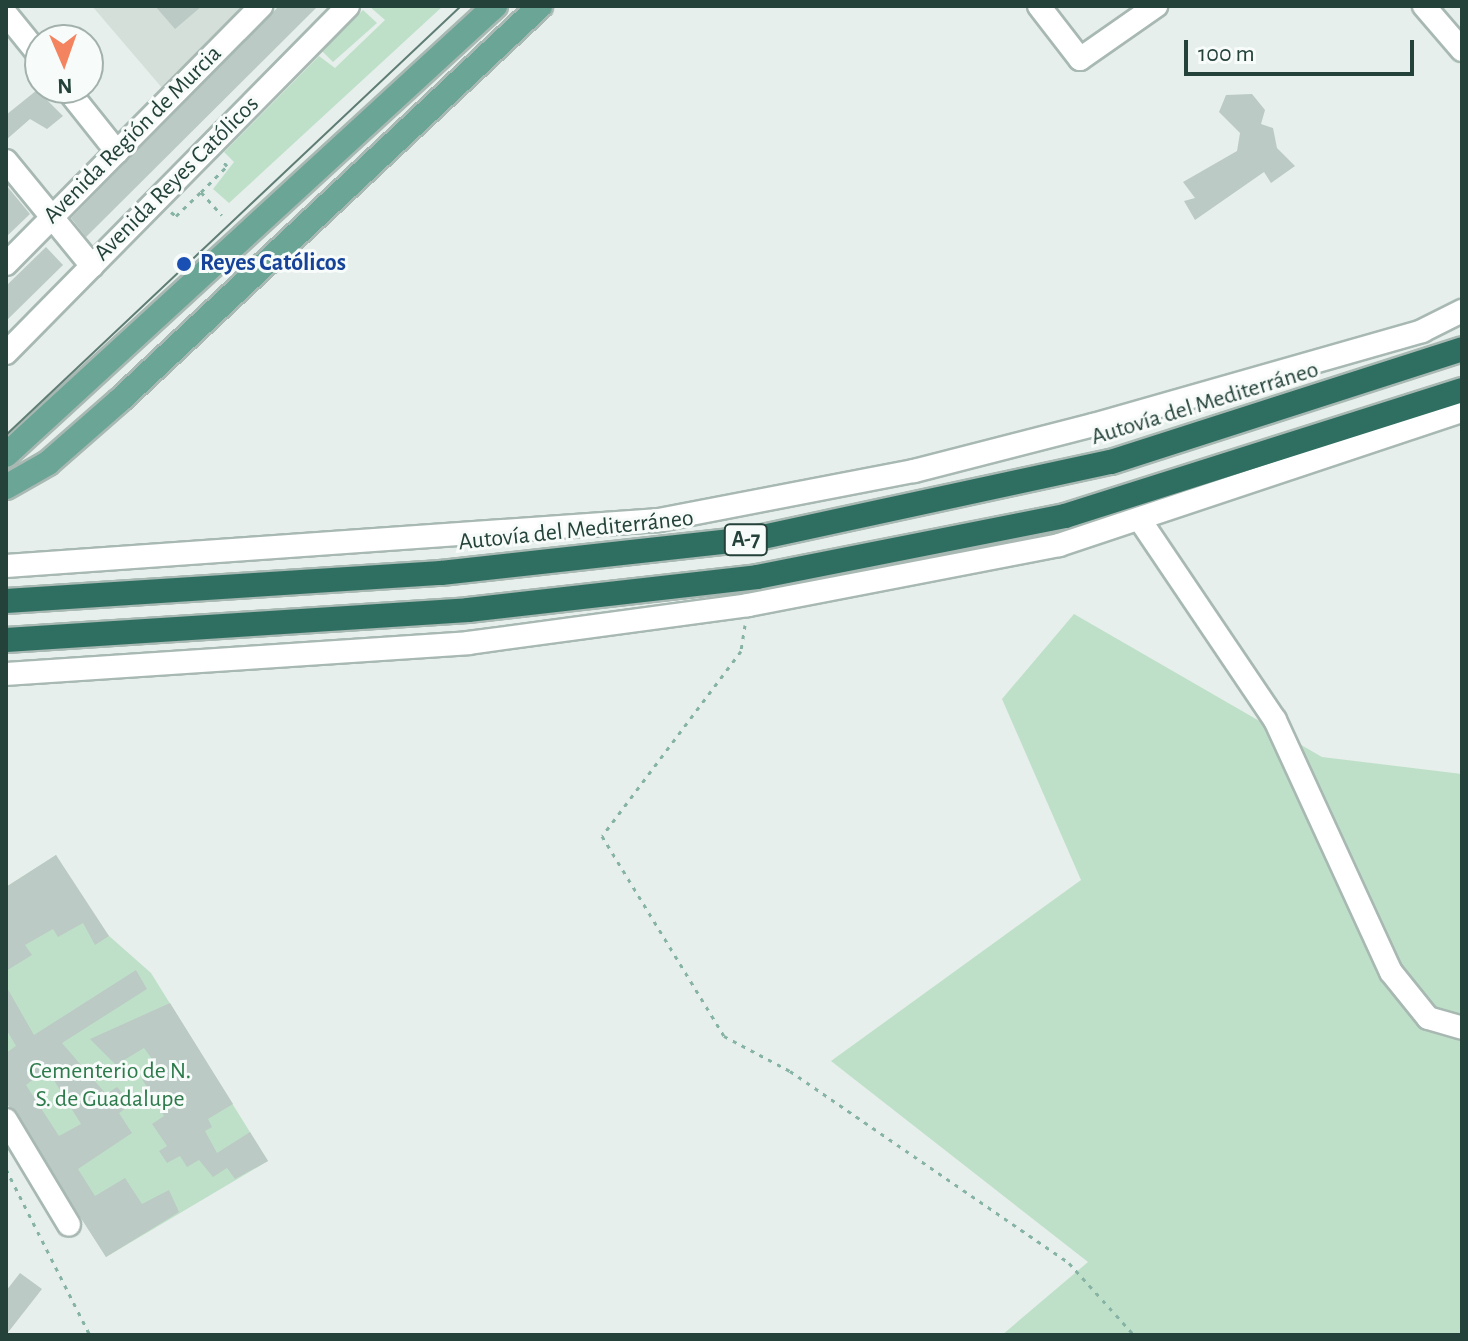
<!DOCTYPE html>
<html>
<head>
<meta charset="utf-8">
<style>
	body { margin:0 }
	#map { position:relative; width:1468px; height:1341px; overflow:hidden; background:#e6efeb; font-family:"Alegreya Sans",sans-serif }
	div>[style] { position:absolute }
	.built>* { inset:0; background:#d4dfda }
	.green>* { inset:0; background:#bfe0c8 }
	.building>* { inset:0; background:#bbcac4 }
	.path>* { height:3px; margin-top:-1.5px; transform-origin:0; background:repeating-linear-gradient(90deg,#86b3a5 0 4px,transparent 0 10px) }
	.roads { filter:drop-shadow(2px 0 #a8b8b2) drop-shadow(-2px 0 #a8b8b2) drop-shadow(0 2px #a8b8b2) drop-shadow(0 -2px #a8b8b2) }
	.minor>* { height:22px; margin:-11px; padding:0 11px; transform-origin:11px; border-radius:11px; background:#fff }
	.major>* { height:24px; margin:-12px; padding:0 12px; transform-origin:12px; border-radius:12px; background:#6aa596 }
	.highway>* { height:24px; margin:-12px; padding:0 12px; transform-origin:12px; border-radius:12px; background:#2f6f62 }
	.tram>* { height:2px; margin:-1px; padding:0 1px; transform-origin:1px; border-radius:1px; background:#5f7d75 }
	.dots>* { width:22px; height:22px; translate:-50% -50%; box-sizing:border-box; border:4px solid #f7fbf9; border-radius:50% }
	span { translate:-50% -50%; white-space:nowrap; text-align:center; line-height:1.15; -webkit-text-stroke:6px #f7fbf9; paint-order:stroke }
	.shield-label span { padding:2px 6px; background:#f7fbf9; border:2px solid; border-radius:6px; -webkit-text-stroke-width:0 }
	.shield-label { font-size:22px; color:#24423a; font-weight:700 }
	.street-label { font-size:24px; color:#24423a }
	.transit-label { font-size:24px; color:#164399; font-weight:700 }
	.left { translate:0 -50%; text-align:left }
	.park-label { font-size:24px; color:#2d7a4b }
	.frame { position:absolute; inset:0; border:8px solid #24423a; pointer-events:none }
	.north { position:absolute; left:24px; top:24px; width:80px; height:80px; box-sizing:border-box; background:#f7fbf9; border:2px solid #a3b1ad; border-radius:50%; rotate:178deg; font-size:22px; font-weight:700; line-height:32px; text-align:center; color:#24423a }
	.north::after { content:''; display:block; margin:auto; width:28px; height:36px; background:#f4845f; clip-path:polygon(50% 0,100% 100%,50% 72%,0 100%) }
	.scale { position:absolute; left:1184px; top:40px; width:230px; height:36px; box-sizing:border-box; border:4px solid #24423a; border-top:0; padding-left:10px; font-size:24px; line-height:28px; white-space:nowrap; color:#24423a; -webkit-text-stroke:6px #f7fbf9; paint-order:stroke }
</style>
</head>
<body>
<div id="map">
	<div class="built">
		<div style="clip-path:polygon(92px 6px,246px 6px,163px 89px)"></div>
	</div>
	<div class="green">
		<div style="clip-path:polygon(369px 6px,443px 6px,229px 203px,213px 189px,234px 162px,224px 152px,319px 56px,335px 68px,385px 20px)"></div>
		<div style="clip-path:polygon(363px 10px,377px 23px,333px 62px,322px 51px)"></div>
		<div style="clip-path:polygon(1074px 614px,1322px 757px,1462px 774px,1462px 1335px,1002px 1335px,1088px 1262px,831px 1061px,1081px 880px,1002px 699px)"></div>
		<div style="clip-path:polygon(56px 855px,99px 927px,151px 973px,268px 1161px,106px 1257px,6px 1097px,6px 887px)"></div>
	</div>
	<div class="building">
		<div style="clip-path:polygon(155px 6px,202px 6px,175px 29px)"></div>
		<div style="clip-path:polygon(279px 6px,318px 6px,86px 237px,71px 218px)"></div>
		<div style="clip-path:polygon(37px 90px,63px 116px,47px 129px,30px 119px,6px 140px,6px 115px)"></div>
		<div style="clip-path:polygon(1252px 94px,1265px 110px,1261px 124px,1273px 128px,1277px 148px,1295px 166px,1271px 183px,1264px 172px,1195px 220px,1184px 201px,1195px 198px,1183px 182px,1237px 151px,1240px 133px,1219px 112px,1226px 95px)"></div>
		<div style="clip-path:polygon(6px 185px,30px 214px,6px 237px)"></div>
		<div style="clip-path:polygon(46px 247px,63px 265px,6px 321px,6px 286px)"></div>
		<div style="clip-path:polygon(56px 855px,109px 936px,95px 945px,83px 923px,58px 937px,53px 929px,25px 945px,32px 955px,6px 971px,6px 887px)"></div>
		<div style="clip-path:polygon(evenodd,136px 970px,147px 989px,62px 1043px,106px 1094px,117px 1087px,132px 1104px,119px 1113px,132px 1133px,78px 1169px,95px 1196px,125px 1178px,142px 1204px,169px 1190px,179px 1212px,106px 1257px,6px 1102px,6px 1053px,16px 1046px,6px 1029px,6px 986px,34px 1035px,136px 970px,47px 1069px,81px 1124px,59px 1136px,26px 1085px,47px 1069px)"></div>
		<div style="clip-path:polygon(170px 1003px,233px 1104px,208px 1119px,212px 1127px,205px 1131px,217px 1153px,250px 1132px,268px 1161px,235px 1179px,227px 1168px,213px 1177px,199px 1160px,187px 1167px,180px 1156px,167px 1163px,159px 1151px,167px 1146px,152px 1124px,164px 1116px,142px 1079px,157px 1066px,144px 1048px,116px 1065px,90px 1039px)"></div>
		<div style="clip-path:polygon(20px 1273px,42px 1289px,6px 1335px,6px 1291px)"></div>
	</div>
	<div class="path">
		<div style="left:201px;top:192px;width:37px;rotate:-45deg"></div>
		<div style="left:227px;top:166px;width:6px;rotate:-129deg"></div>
		<div style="left:171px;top:212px;width:6px;rotate:39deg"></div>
		<div style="left:176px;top:216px;width:35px;rotate:-44deg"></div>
		<div style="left:201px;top:192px;width:31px;rotate:48deg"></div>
		<div style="left:745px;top:625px;width:26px;rotate:99deg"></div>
		<div style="left:741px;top:651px;width:231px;rotate:126.9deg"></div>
		<div style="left:602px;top:836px;width:234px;rotate:58.6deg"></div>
		<div style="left:724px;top:1036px;width:75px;rotate:27.9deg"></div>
		<div style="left:790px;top:1071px;width:339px;rotate:34.5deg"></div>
		<div style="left:1069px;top:1263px;width:97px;rotate:47.9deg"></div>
		<div style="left:6px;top:1169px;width:186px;rotate:63.2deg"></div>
	</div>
	<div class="roads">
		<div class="minor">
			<div style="left:1039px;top:6px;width:67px;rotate:52.3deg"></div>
			<div style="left:1080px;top:59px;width:93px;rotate:-34.9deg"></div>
			<div style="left:1424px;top:6px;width:58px;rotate:49.2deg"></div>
			<div style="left:6px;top:14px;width:54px;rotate:51deg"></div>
			<div style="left:66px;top:88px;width:82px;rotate:51.4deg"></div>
			<div style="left:6px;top:161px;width:136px;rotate:50.7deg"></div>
			<div style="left:6px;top:264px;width:363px;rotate:-45.3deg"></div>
			<div style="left:6px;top:353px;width:487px;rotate:-45.4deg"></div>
			<div style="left:1140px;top:520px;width:241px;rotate:56deg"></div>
			<div style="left:1275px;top:720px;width:277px;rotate:65.3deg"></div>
			<div style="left:1391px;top:972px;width:59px;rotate:51.2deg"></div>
			<div style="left:1428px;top:1018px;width:35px;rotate:16deg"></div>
			<div style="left:6px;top:566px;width:655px;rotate:-4.03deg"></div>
			<div style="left:659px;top:520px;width:260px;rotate:-10.9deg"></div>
			<div style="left:914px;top:471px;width:185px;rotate:-14.4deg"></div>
			<div style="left:1093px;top:425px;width:342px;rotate:-15.9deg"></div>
			<div style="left:1422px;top:331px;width:45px;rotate:-26.6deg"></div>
			<div style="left:6px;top:674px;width:463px;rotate:-3.8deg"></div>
			<div style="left:468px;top:643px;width:283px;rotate:-7.7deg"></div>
			<div style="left:748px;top:605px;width:317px;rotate:-10.9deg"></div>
			<div style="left:1059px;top:545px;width:425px;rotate:-18.4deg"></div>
			<div style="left:6px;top:1120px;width:122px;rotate:59deg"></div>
		</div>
		<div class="major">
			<div style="left:6px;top:455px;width:664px;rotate:-42.56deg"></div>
			<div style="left:6px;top:487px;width:48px;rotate:-29.7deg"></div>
			<div style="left:48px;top:463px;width:96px;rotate:-41.2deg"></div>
			<div style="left:120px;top:400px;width:576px;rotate:-43.17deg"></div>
		</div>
		<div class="highway">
			<div style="left:6px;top:601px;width:436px;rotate:-3.7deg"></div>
			<div style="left:441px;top:573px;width:319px;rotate:-6.3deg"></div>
			<div style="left:758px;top:538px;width:361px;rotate:-12.2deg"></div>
			<div style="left:1111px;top:462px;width:369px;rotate:-17.8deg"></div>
			<div style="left:6px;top:640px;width:463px;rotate:-3.7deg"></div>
			<div style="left:468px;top:610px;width:291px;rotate:-6.5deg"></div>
			<div style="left:757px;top:577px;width:314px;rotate:-11.2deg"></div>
			<div style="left:1065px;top:516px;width:417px;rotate:-17.6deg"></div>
		</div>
	</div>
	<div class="tram">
		<div style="left:6px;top:435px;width:625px;rotate:-43.32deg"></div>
	</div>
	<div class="dots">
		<div style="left:184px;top:264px;background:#1a4fb4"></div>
	</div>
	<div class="shield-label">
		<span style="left:746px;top:540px">A-7</span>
	</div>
	<div class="street-label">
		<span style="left:133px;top:135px;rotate:-45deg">Avenida Región de Murcia</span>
		<span style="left:177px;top:179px;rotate:-45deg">Avenida Reyes Católicos</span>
		<span style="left:1205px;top:404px;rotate:-17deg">Autovía del Mediterráneo</span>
		<span style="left:576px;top:531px;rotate:-6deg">Autovía del Mediterráneo</span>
	</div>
	<div class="transit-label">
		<span class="left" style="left:200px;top:264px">Reyes Católicos</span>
	</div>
	<div class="park-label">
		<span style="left:110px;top:1086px">Cementerio de N.<br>S. de Guadalupe</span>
	</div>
	<div class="frame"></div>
	<div class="north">N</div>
	<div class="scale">100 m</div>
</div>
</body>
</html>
